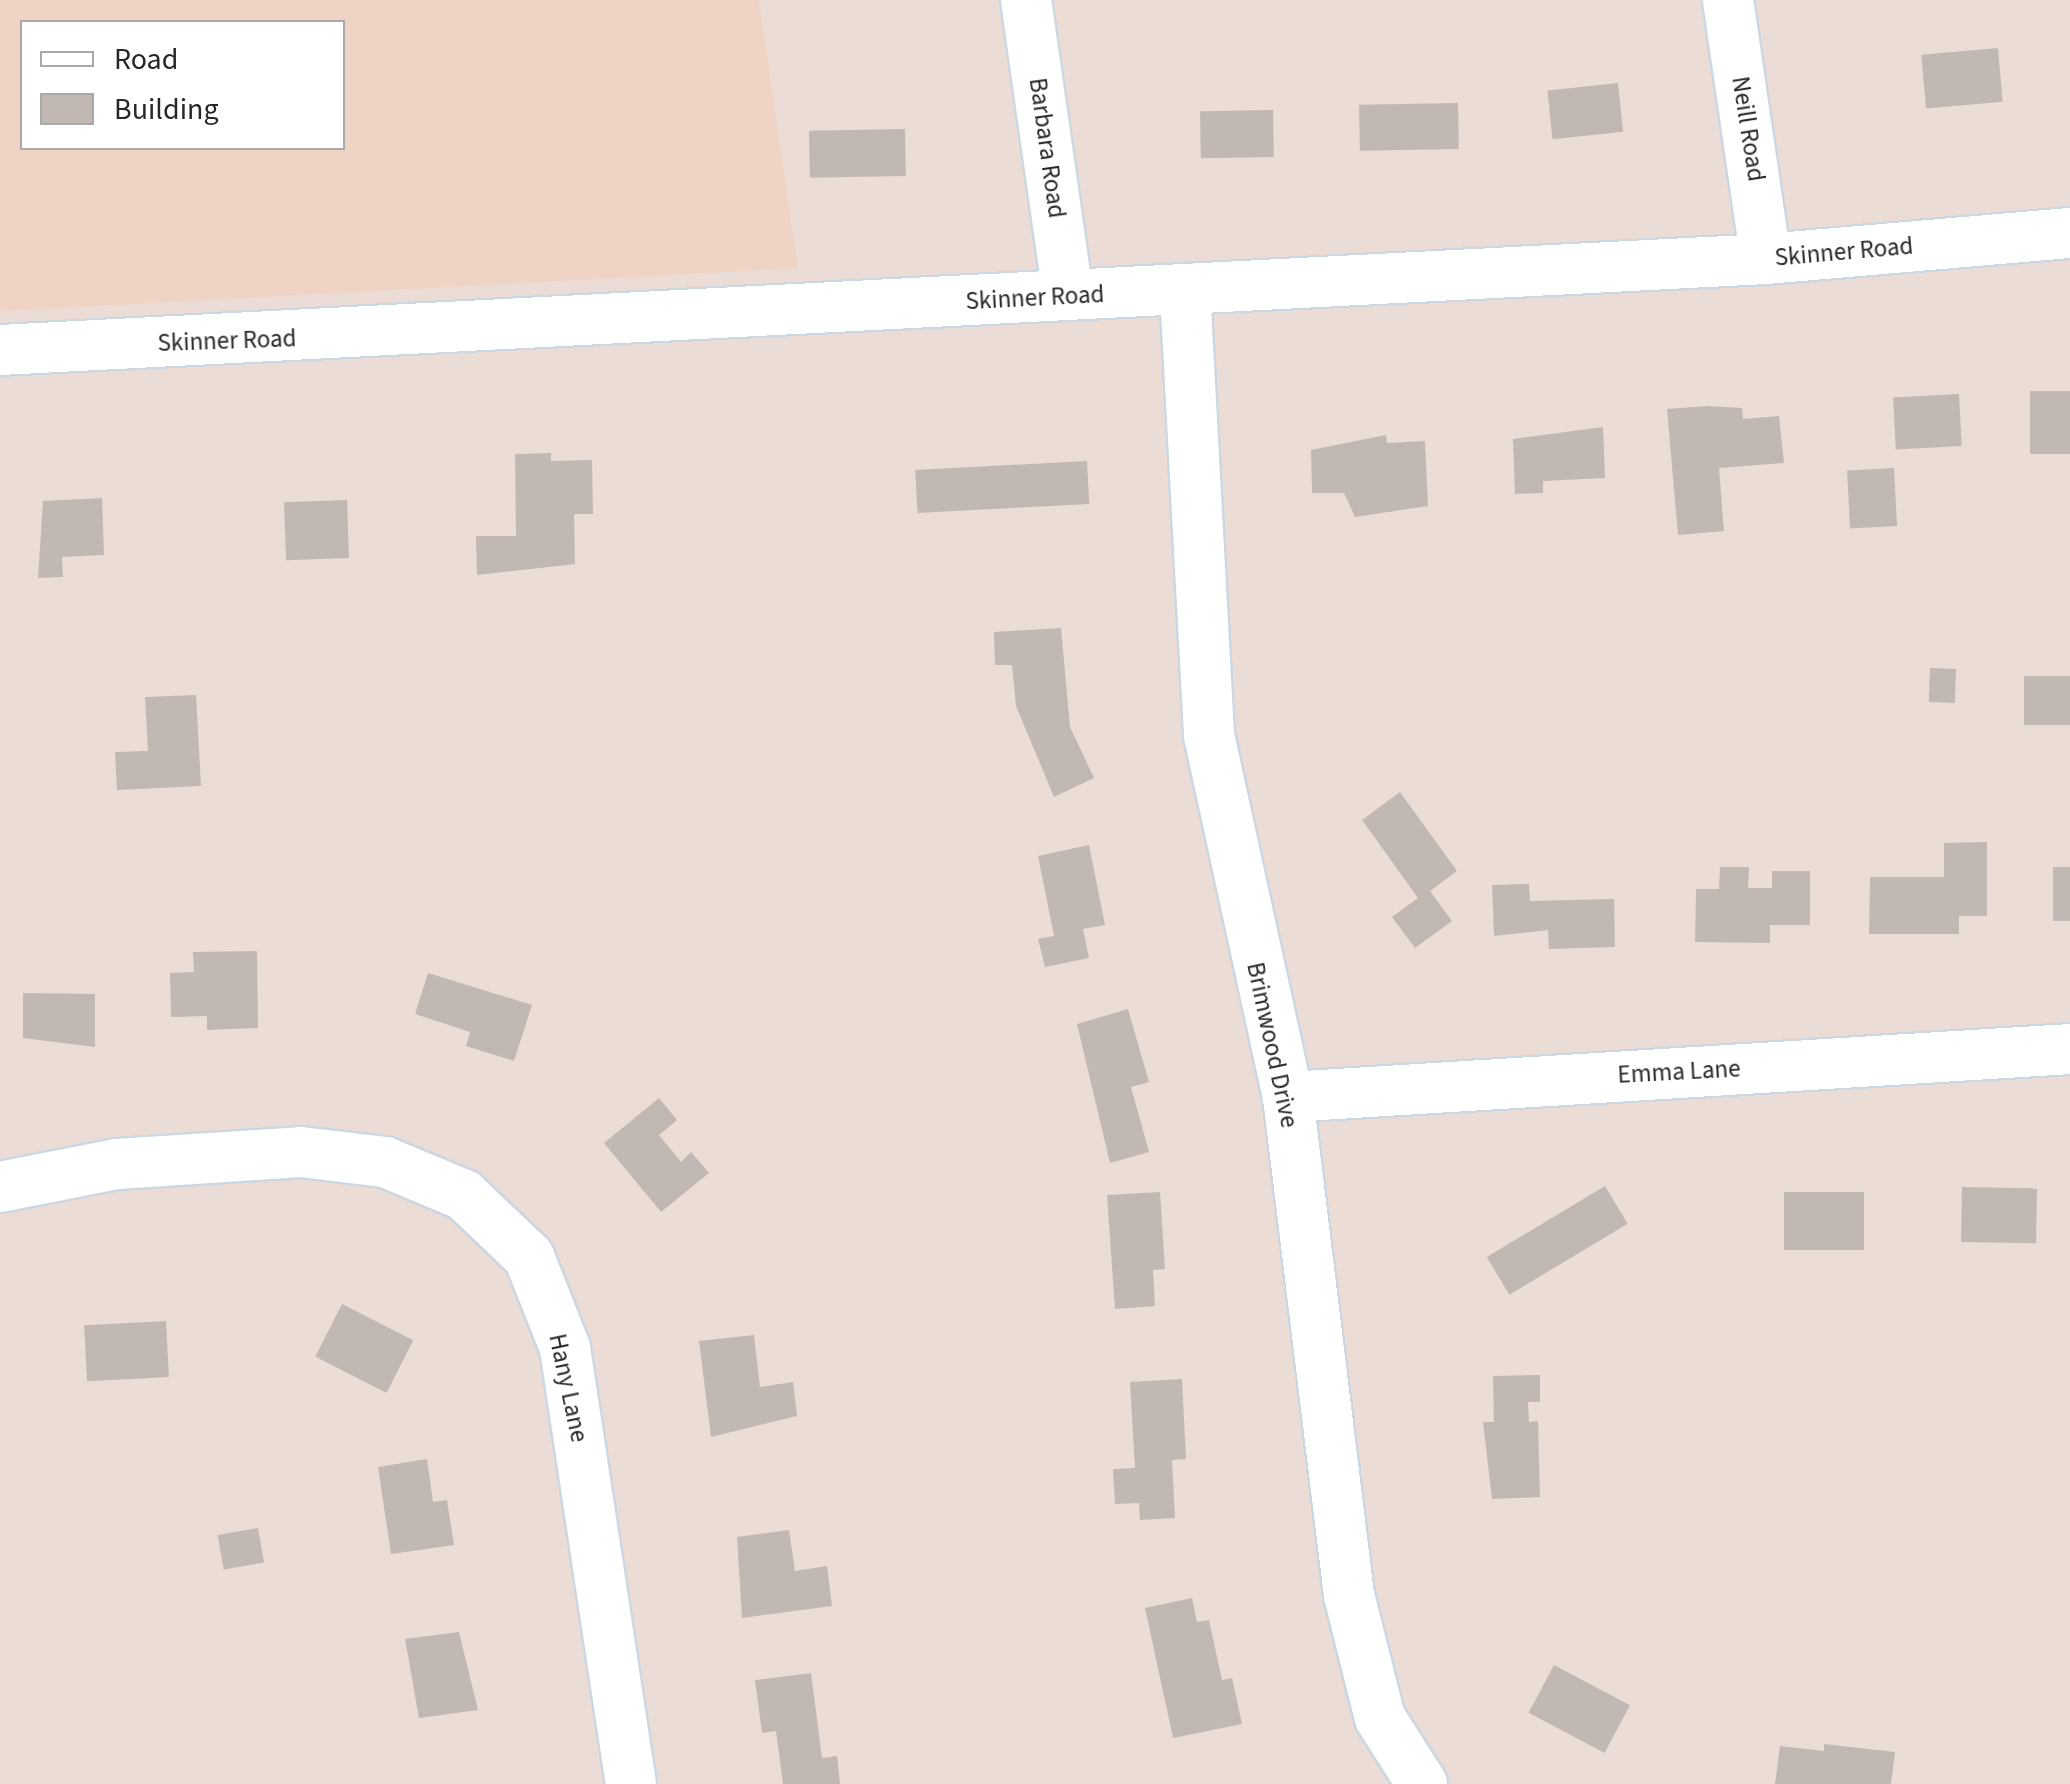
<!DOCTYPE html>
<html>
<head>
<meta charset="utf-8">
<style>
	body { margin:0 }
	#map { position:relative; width:2070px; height:1784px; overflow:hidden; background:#ebdcd6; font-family:"Source Sans 3",sans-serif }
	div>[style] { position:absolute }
	.education>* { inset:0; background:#efd3c4 }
	.building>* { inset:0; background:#c2b8b3; transform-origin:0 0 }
	.roads { filter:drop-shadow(2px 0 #ccd7e2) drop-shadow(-2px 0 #ccd7e2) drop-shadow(0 2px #ccd7e2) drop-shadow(0 -2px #ccd7e2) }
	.minor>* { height:50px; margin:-25px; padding:0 25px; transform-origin:25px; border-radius:25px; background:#fff }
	span { translate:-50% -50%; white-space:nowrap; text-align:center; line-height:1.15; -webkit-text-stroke:8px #fff; paint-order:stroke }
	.street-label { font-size:25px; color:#272727 }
	.legend { position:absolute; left:20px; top:20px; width:325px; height:130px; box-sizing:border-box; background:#fff; border:2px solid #a9a9a9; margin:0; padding:12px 18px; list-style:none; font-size:30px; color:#272727 }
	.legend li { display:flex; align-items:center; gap:20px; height:50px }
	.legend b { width:50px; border:2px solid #a9a9a9 }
</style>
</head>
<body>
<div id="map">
	<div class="education">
		<div style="clip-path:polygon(evenodd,0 0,759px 0,798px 268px,0 311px,0 0,22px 22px,342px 22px,342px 148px,22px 148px,22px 22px)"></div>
	</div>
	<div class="building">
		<div style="left:1998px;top:48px;width:54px;height:77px;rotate:85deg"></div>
		<div style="left:1618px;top:83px;width:49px;height:71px;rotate:84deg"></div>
		<div style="left:1458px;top:103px;width:46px;height:99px;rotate:89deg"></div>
		<div style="left:1273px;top:110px;width:47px;height:73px;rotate:89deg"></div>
		<div style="left:905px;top:129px;width:47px;height:96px;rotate:89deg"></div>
		<div style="left:2070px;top:391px;width:63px;height:40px;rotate:90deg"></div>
		<div style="left:1959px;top:394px;width:52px;height:66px;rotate:87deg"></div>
		<div style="clip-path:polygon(1707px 406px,1742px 408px,1743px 419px,1779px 416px,1784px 463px,1719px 468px,1724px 531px,1678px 535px,1667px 409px)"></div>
		<div style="clip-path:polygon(1603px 427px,1605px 478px,1543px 481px,1543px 493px,1515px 494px,1513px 439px)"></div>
		<div style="clip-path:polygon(1386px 435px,1387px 443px,1425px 441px,1428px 506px,1355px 517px,1344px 493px,1312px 493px,1311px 450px)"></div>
		<div style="clip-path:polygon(551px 453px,551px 461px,592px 460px,593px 514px,574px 514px,575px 564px,477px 575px,476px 536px,516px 536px,515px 454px)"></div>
		<div style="left:1087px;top:461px;width:43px;height:172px;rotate:87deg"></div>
		<div style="left:1894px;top:468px;width:58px;height:47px;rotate:87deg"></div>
		<div style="clip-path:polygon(102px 498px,104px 555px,62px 557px,63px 577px,38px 578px,43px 501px)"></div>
		<div style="left:347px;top:500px;width:58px;height:63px;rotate:88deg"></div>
		<div style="clip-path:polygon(1061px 628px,1070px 727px,1094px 778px,1054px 797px,1016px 706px,1012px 665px,995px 665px,994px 632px)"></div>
		<div style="left:1930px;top:668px;width:26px;height:34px;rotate:2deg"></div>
		<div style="left:2024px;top:676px;width:46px;height:49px"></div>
		<div style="clip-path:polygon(196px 695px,201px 786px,117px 790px,115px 752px,148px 751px,145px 697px)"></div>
		<div style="clip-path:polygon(1400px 792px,1457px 871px,1430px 891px,1452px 921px,1415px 948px,1392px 917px,1418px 898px,1362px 820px)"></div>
		<div style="clip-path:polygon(1987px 842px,1987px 916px,1959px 916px,1959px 934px,1869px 934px,1870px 877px,1944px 877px,1944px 843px)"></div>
		<div style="clip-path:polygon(1089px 845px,1105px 925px,1083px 929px,1089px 958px,1045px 967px,1038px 939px,1054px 936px,1038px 856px)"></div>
		<div style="clip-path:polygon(1720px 867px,1749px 867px,1748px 888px,1772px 888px,1772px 871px,1810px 871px,1810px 925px,1770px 925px,1770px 943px,1695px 942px,1696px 889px,1719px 889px)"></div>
		<div style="left:2070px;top:867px;width:54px;height:17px;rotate:90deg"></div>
		<div style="clip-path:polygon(1529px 884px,1530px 901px,1614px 899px,1615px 947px,1549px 949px,1548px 930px,1494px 936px,1492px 885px)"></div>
		<div style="clip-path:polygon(257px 951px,258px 1028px,207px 1030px,207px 1016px,171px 1017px,170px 973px,194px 972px,193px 952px)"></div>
		<div style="clip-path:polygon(428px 973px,532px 1005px,514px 1061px,466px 1046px,470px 1032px,415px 1014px)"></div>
		<div style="clip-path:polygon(23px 993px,95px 994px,95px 1047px,23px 1038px)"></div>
		<div style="clip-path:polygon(1128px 1009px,1149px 1082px,1131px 1087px,1149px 1152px,1110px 1163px,1077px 1024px)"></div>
		<div style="clip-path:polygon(659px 1098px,677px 1120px,659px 1135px,681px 1162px,691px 1152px,709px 1173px,661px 1212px,604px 1143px)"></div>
		<div style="left:1605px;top:1186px;width:44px;height:138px;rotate:59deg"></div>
		<div style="left:1962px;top:1187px;width:75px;height:55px;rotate:1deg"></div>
		<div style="clip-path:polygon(1160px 1192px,1165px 1269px,1153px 1270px,1155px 1306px,1115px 1309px,1107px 1195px)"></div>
		<div style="left:1784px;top:1192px;width:80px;height:58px"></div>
		<div style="left:342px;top:1304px;width:80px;height:59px;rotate:27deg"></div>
		<div style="left:166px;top:1321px;width:56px;height:82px;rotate:87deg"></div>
		<div style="clip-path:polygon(754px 1335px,760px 1387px,793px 1382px,797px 1416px,711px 1437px,699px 1341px)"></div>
		<div style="clip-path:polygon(1540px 1375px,1540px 1402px,1528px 1402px,1529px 1422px,1538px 1421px,1540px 1497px,1492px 1499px,1483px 1422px,1494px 1422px,1493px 1376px)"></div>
		<div style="clip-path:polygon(1182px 1379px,1186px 1459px,1172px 1460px,1175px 1518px,1140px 1520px,1139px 1503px,1115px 1504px,1113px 1469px,1135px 1468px,1130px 1382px)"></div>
		<div style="clip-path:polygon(427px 1459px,433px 1502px,447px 1500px,454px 1545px,391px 1554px,378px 1467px)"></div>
		<div style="left:258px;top:1528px;width:35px;height:41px;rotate:80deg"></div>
		<div style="clip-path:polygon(789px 1530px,795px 1571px,827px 1566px,832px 1606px,742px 1618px,737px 1537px)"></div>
		<div style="clip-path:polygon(1192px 1598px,1197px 1622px,1209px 1620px,1222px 1680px,1232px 1678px,1242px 1724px,1173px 1738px,1145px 1608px)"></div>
		<div style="clip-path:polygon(459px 1632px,478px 1710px,419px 1718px,405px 1639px)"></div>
		<div style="left:1554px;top:1665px;width:86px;height:54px;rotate:28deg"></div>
		<div style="clip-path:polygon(811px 1673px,822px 1758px,837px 1756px,840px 1784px,783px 1784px,776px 1731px,762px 1733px,755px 1680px)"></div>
		<div style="clip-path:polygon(1824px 1744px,1895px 1752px,1891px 1784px,1775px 1784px,1780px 1746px,1824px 1751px)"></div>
	</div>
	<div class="roads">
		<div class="minor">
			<div style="left:1026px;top:0;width:298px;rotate:81.9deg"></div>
			<div style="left:1728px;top:0;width:262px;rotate:81.7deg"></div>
			<div style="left:1185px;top:291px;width:445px;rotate:86.9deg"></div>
			<div style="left:1209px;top:735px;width:371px;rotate:77.7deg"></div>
			<div style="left:1288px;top:1097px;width:502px;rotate:83.02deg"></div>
			<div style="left:1349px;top:1595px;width:127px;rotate:75.9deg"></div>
			<div style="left:1380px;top:1718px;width:78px;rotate:57.5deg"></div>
			<div style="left:0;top:350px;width:1768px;rotate:-2.95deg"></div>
			<div style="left:1766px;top:259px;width:305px;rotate:-4.9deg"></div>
			<div style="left:1288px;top:1097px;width:783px;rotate:-3.51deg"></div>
			<div style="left:0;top:1187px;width:119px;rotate:-11.1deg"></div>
			<div style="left:117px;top:1164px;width:184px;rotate:-3.7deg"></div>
			<div style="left:301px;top:1152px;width:85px;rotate:6.8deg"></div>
			<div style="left:385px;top:1162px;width:86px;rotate:22.7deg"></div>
			<div style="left:464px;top:1195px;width:90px;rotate:43.6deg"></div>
			<div style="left:529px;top:1257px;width:98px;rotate:68.4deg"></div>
			<div style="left:565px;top:1348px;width:441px;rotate:81.4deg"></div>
		</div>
	</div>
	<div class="street-label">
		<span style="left:1748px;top:129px;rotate:81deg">Neill Road</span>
		<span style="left:1047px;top:148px;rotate:82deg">Barbara Road</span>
		<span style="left:1844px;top:252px;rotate:-5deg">Skinner Road</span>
		<span style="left:1035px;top:298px;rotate:-3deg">Skinner Road</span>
		<span style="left:227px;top:341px;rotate:-2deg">Skinner Road</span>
		<span style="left:1272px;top:1045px;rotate:78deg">Brimwood Drive</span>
		<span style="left:1679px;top:1072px;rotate:-3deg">Emma Lane</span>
		<span style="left:568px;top:1388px;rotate:78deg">Hany Lane</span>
	</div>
	<ul class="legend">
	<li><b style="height:12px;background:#fff"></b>Road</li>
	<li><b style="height:28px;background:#c2b8b3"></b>Building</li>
	</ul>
</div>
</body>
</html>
